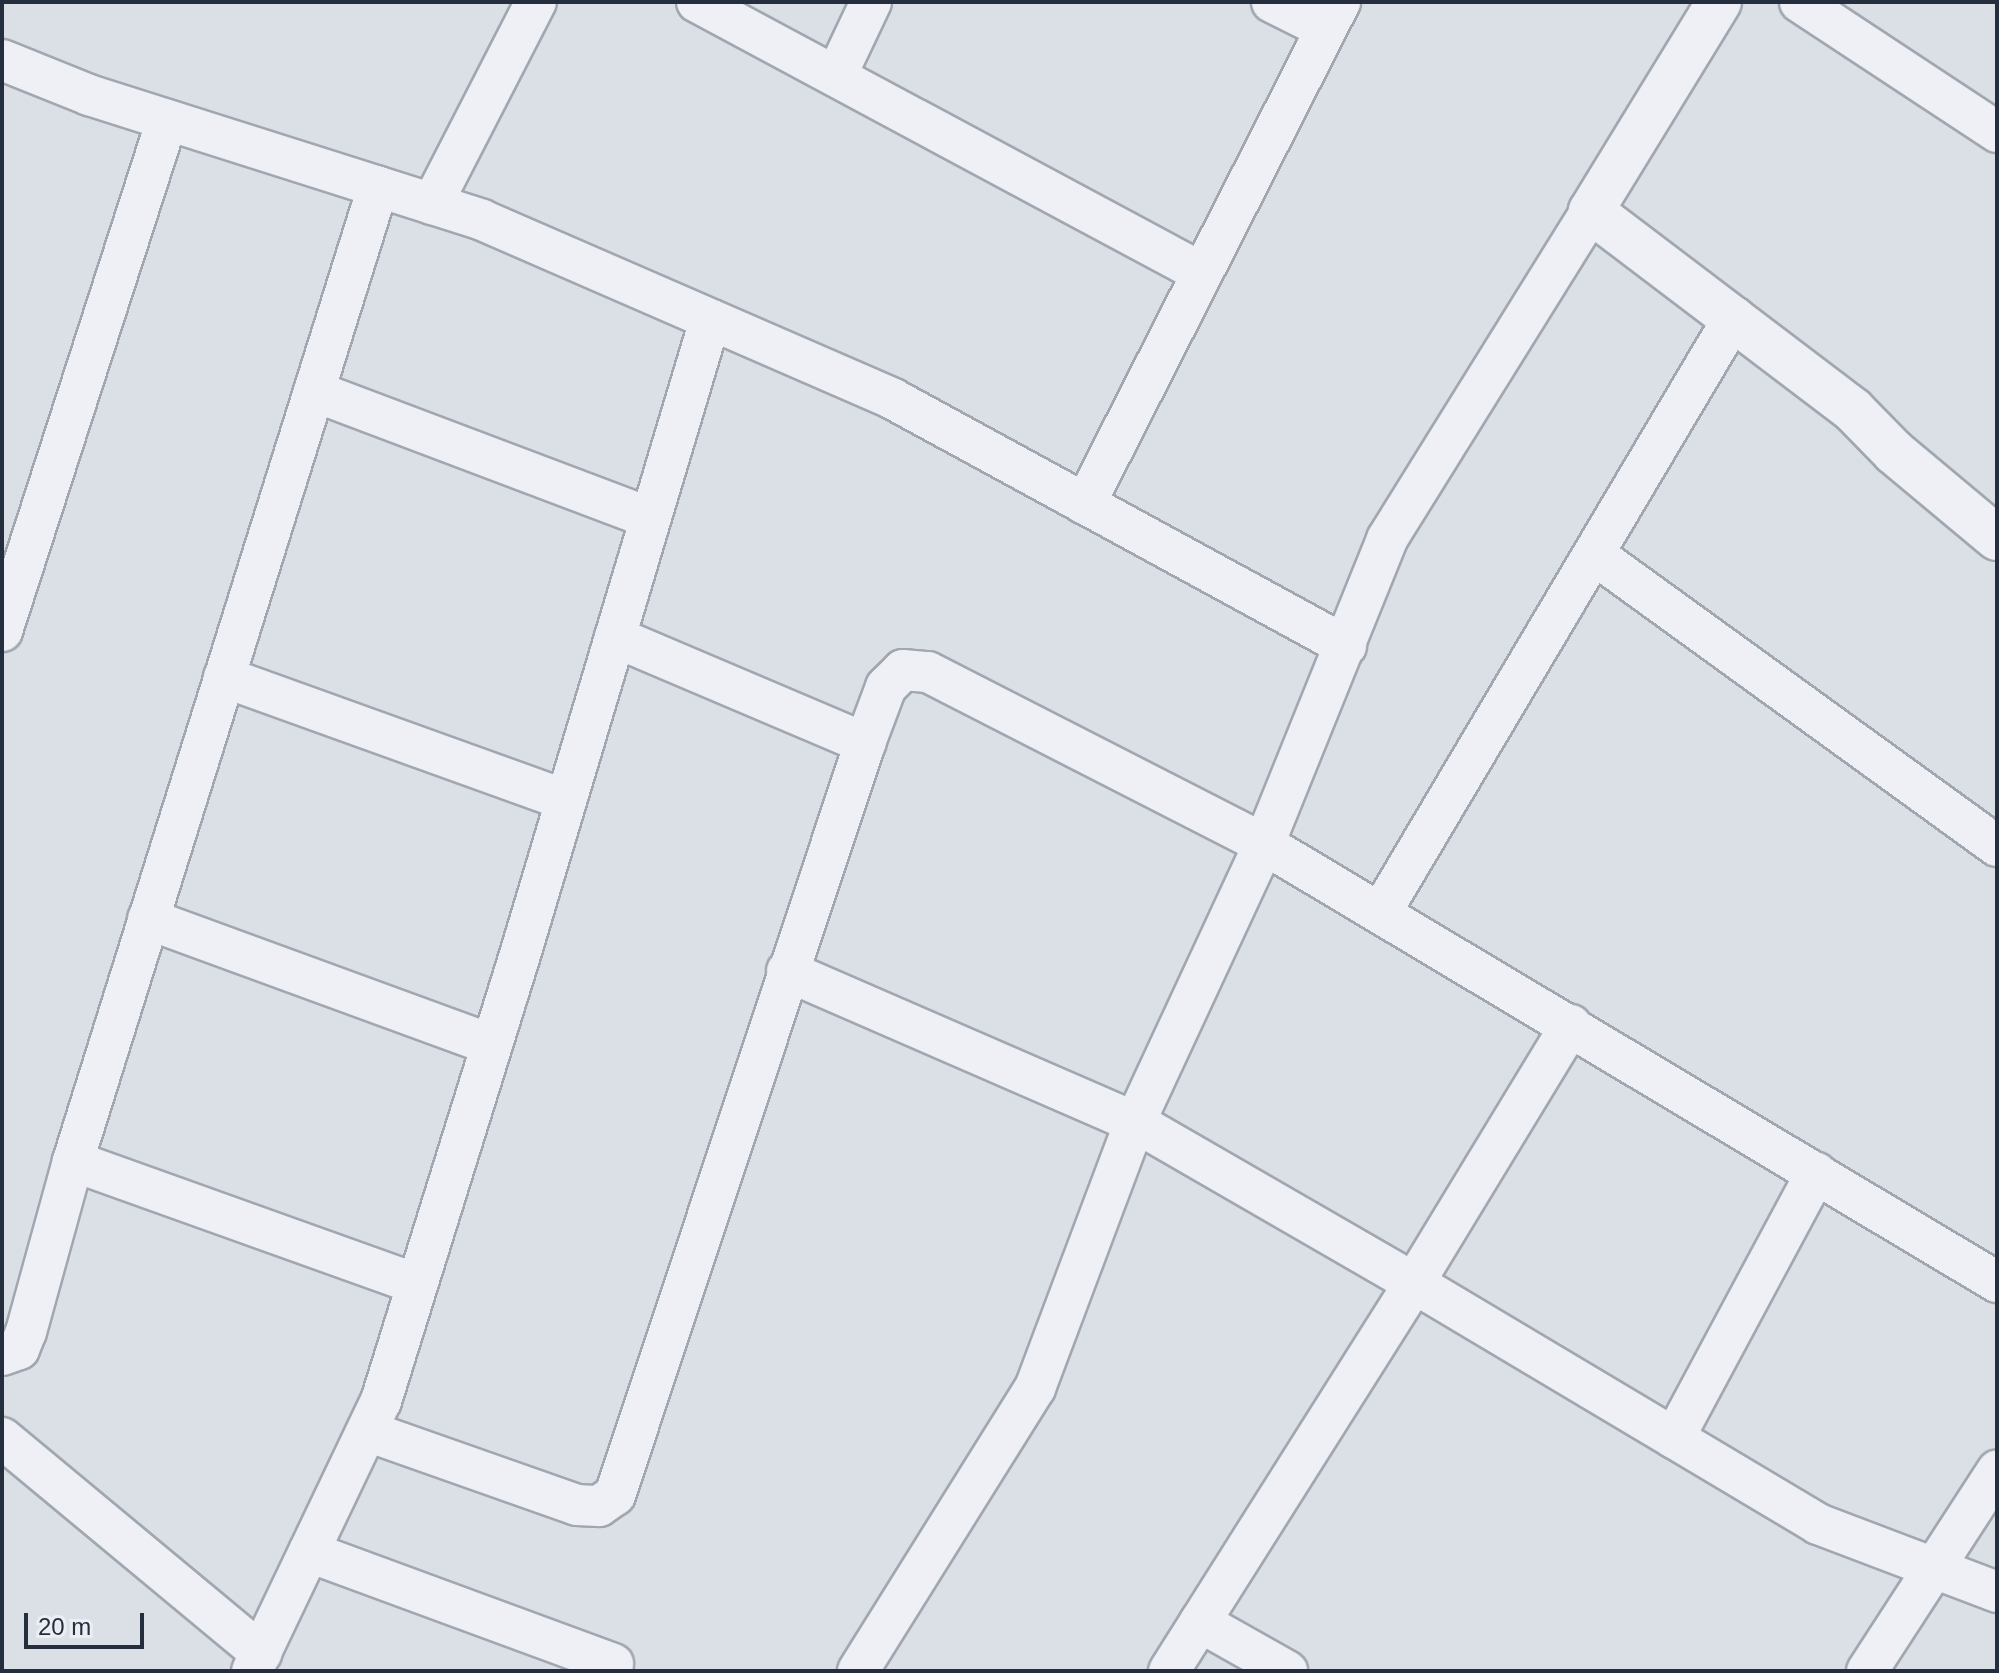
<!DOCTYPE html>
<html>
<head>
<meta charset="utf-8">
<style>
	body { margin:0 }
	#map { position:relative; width:1999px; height:1673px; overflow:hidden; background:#dbe0e7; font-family:Arial,sans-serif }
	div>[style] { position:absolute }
	.roads { filter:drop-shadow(2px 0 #a1a7b1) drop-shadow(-2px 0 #a1a7b1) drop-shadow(0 2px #a1a7b1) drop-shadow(0 -2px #a1a7b1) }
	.minor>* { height:40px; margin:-20px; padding:0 20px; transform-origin:20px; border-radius:20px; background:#eef0f5 }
	.tertiary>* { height:44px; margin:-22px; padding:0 22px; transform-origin:22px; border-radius:22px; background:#eef0f5 }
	span { translate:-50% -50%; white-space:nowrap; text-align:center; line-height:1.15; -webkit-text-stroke:7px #ebeff4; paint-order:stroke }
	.frame { position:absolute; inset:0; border:4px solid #252e3d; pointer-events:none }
	.scale { position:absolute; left:24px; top:1613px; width:120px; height:36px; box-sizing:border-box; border:4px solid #252e3d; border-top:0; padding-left:10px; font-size:24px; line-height:28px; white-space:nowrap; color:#252e3d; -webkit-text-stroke:6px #ebeff4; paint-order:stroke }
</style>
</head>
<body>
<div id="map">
	<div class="roads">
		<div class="minor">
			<div style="left:697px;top:2px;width:573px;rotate:28.22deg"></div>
			<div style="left:1272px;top:2px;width:60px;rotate:26.6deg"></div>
			<div style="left:1800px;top:2px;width:236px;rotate:33.4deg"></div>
			<div style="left:2px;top:60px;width:94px;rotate:21.9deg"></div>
			<div style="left:89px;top:95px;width:412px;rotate:17.6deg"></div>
			<div style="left:482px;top:220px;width:448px;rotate:23.5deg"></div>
			<div style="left:893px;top:399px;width:516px;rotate:28.6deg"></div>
			<div style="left:836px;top:76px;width:82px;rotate:-64.7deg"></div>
			<div style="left:432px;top:204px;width:227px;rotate:-62.8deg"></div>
			<div style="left:314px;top:391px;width:359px;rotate:20.7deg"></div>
			<div style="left:1085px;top:504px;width:563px;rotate:-63.07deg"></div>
			<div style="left:1595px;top:555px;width:496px;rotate:35.9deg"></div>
			<div style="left:2px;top:631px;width:537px;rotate:-72.1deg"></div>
			<div style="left:615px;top:637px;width:272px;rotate:23deg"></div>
			<div style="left:224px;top:677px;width:363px;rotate:19.8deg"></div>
			<div style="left:1381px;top:912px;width:692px;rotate:-59.32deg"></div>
			<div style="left:148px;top:919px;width:366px;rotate:20.1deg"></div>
			<div style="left:787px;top:971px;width:379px;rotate:23.5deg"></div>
			<div style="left:1135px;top:1122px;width:322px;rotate:30deg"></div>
			<div style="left:1414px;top:1283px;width:470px;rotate:30.8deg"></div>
			<div style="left:1818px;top:1524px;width:191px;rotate:20.8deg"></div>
			<div style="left:73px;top:1161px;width:365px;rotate:19.7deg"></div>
			<div style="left:2px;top:1355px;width:18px;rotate:-19deg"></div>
			<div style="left:19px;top:1349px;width:18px;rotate:-68deg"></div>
			<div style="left:26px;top:1332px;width:177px;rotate:-74.6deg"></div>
			<div style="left:73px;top:1161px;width:1021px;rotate:-72.61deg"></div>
			<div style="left:367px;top:1431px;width:223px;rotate:19.4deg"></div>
			<div style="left:577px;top:1505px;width:22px;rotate:3deg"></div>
			<div style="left:599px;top:1506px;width:19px;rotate:-35deg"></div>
			<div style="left:615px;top:1495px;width:792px;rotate:-71.61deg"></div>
			<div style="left:865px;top:743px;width:60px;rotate:-69.4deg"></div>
			<div style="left:886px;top:687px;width:24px;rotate:-45deg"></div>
			<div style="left:903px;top:670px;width:25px;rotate:5deg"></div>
			<div style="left:928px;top:672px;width:377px;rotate:27.1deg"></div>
			<div style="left:1264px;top:844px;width:854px;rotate:30.86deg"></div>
			<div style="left:2px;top:1438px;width:337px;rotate:39.7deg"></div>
			<div style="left:1674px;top:1438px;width:301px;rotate:-61.8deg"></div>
			<div style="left:309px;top:1552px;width:324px;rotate:20.2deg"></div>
			<div style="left:1200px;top:1622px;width:100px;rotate:29.4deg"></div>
			<div style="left:252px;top:1671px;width:299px;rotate:-64.5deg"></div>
			<div style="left:381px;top:1401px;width:474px;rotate:-72.7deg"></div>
			<div style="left:522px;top:948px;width:656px;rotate:-73.33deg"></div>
			<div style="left:858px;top:1671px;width:334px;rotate:-58deg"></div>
			<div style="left:1035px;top:1388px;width:284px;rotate:-69.4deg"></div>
			<div style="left:1135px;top:1122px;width:306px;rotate:-65.1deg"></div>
			<div style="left:1264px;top:844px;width:329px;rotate:-68deg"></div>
			<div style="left:1387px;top:539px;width:386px;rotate:-58.1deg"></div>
			<div style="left:1169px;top:1671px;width:459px;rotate:-57.7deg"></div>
			<div style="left:1414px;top:1283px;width:302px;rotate:-58.7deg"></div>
			<div style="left:1867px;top:1671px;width:239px;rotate:-57deg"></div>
		</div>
		<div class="tertiary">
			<div style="left:1719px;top:2px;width:245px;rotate:121.5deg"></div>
			<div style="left:1591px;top:211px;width:329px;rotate:37.2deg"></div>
			<div style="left:1853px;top:410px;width:59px;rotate:45.7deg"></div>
			<div style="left:1894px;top:452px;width:134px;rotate:39.9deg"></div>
		</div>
	</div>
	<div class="frame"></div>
	<div class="scale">20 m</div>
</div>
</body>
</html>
